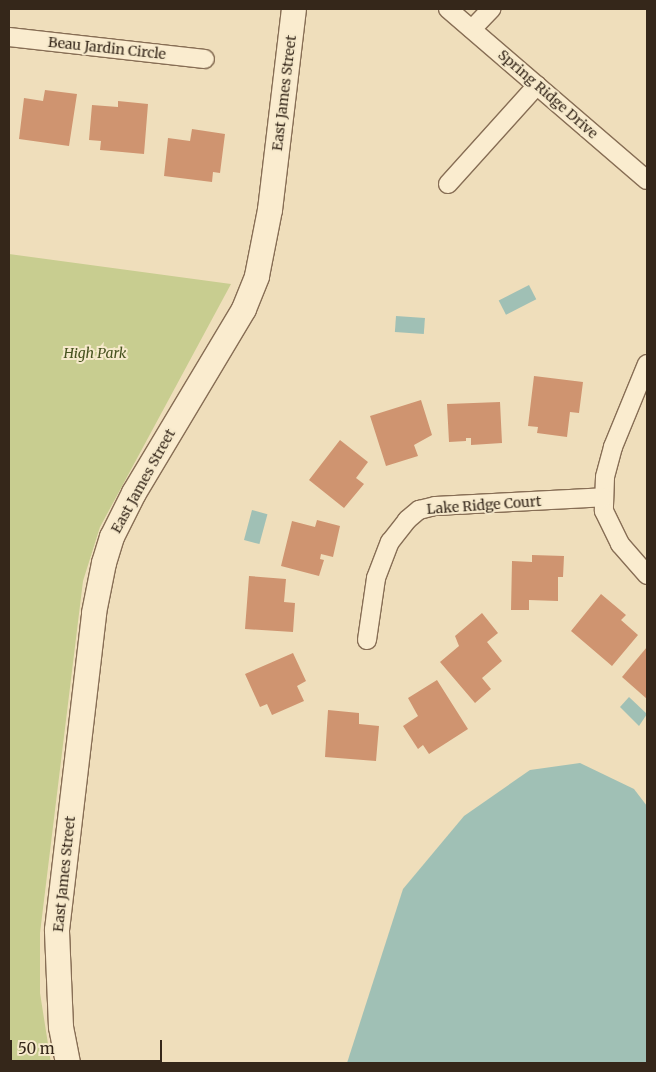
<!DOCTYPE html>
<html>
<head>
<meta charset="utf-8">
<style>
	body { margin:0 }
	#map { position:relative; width:656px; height:1072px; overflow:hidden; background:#efdebb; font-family:Merriweather,serif }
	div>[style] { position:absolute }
	.green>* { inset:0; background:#c8cd90 }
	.water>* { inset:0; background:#a0c0b5; transform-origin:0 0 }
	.building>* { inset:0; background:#cf9470 }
	.roads { filter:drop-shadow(1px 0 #876e55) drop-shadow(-1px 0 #876e55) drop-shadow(0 1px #876e55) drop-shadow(0 -1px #876e55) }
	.street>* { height:18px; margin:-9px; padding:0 9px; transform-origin:9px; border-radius:9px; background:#faeccf }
	.secondary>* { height:24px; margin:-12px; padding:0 12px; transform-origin:12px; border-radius:12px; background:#faeccf }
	span { translate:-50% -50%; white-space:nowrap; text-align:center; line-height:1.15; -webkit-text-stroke:4px #f6e9cb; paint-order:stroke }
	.street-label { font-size:14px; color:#35271a }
	.park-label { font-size:14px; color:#475320; font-style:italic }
	.frame { position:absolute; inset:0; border:10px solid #35271a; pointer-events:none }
	.scale { position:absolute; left:10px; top:1040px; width:152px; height:22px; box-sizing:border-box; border:2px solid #35271a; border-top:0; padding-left:6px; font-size:15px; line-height:18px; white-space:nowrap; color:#35271a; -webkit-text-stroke:4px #f6e9cb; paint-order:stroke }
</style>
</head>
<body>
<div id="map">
	<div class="green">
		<div style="clip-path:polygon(9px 254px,231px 284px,100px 527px,83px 581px,40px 933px,40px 993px,51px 1063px,9px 1063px)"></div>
	</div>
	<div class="water">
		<div style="left:529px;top:285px;width:16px;height:34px;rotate:63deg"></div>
		<div style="left:396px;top:316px;width:29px;height:16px;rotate:4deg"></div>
		<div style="left:252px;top:510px;width:16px;height:31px;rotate:15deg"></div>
		<div style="clip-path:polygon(629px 697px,647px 714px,639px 726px,620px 707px)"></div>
		<div style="clip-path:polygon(580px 763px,634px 789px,647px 806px,647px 1063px,347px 1063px,403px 889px,464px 816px,530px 770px)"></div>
	</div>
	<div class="building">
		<div style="clip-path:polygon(45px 90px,77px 94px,69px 146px,19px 139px,24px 98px,43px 101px)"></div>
		<div style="clip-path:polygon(118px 101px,148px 104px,144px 154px,100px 150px,101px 141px,89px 140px,92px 105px,118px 107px)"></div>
		<div style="clip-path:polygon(192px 129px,225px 134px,220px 173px,213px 172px,212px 182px,164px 176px,168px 138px,190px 141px)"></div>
		<div style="clip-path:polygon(534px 376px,583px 382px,579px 413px,570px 412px,567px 437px,537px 433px,538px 427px,528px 426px)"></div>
		<div style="clip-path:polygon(421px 400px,432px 435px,414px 445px,418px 456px,386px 466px,370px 416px)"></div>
		<div style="clip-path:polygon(500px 402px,502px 443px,471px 445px,471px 438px,466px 438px,466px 441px,449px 442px,447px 404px)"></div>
		<div style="clip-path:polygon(340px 440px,368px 462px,356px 478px,364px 484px,344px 508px,309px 480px)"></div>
		<div style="clip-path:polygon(317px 520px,340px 526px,333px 557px,321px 554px,320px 559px,324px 560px,319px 576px,281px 566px,292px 521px,315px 527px)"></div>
		<div style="clip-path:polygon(532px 555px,564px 556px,563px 577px,558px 577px,558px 601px,529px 600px,529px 610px,511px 610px,512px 561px,532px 562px)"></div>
		<div style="clip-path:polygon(249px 576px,286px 579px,284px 602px,295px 603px,293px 632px,245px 629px)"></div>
		<div style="clip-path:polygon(601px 594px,626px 615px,621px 620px,638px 635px,612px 666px,571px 631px)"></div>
		<div style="clip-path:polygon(482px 613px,498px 633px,487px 642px,502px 661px,482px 678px,491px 689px,475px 703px,440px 662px,459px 646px,455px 636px)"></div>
		<div style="clip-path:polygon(647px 647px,647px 699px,622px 677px)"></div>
		<div style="clip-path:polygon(293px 653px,306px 681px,297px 686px,304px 701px,272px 715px,267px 704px,260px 707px,245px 674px)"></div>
		<div style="clip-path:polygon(437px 680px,468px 729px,429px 754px,423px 745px,418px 749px,403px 726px,418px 716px,408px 698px)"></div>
		<div style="clip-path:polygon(328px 710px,359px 713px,359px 724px,379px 726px,376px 761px,325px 757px)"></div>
	</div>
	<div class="roads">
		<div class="street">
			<div style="left:448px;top:9px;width:262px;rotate:40.7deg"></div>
			<div style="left:472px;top:29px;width:28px;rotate:-46deg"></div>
			<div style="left:9px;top:37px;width:197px;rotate:6.4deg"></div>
			<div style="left:448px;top:184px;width:133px;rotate:-48deg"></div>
			<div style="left:647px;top:364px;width:90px;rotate:112.3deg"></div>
			<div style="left:613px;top:447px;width:31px;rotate:105deg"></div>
			<div style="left:605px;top:477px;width:34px;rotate:92deg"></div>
			<div style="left:604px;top:511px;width:37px;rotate:64deg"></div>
			<div style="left:620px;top:544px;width:41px;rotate:48.9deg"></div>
			<div style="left:367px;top:640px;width:63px;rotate:-81.7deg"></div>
			<div style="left:376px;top:578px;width:39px;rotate:-69deg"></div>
			<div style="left:390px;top:542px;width:28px;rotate:-52deg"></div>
			<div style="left:407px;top:520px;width:16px;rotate:-40deg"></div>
			<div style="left:419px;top:510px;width:16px;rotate:-14deg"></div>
			<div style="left:435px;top:506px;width:169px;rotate:-3deg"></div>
		</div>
		<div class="secondary">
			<div style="left:68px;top:1063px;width:37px;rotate:-101deg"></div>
			<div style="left:61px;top:1027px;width:97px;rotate:-92.4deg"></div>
			<div style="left:57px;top:930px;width:319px;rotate:-83.3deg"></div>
			<div style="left:94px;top:613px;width:51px;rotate:-78.7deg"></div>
			<div style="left:104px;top:563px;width:27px;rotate:-73deg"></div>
			<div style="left:112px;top:537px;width:49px;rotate:-63.4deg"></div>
			<div style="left:134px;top:493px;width:214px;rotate:-59.1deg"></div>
			<div style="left:244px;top:309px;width:35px;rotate:-68deg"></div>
			<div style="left:257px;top:276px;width:67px;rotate:-78.9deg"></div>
			<div style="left:270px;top:210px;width:202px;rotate:-83.2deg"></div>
		</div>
	</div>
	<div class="street-label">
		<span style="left:107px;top:48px;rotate:6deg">Beau Jardin Circle</span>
		<span style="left:284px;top:93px;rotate:-83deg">East James Street</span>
		<span style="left:548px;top:94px;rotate:41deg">Spring Ridge Drive</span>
		<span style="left:143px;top:481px;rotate:-61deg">East James Street</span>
		<span style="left:484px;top:505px;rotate:-4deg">Lake Ridge Court</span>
		<span style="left:64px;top:874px;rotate:-84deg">East James Street</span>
	</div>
	<div class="park-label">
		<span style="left:95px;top:353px">High Park</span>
	</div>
	<div class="frame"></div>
	<div class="scale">50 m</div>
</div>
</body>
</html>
